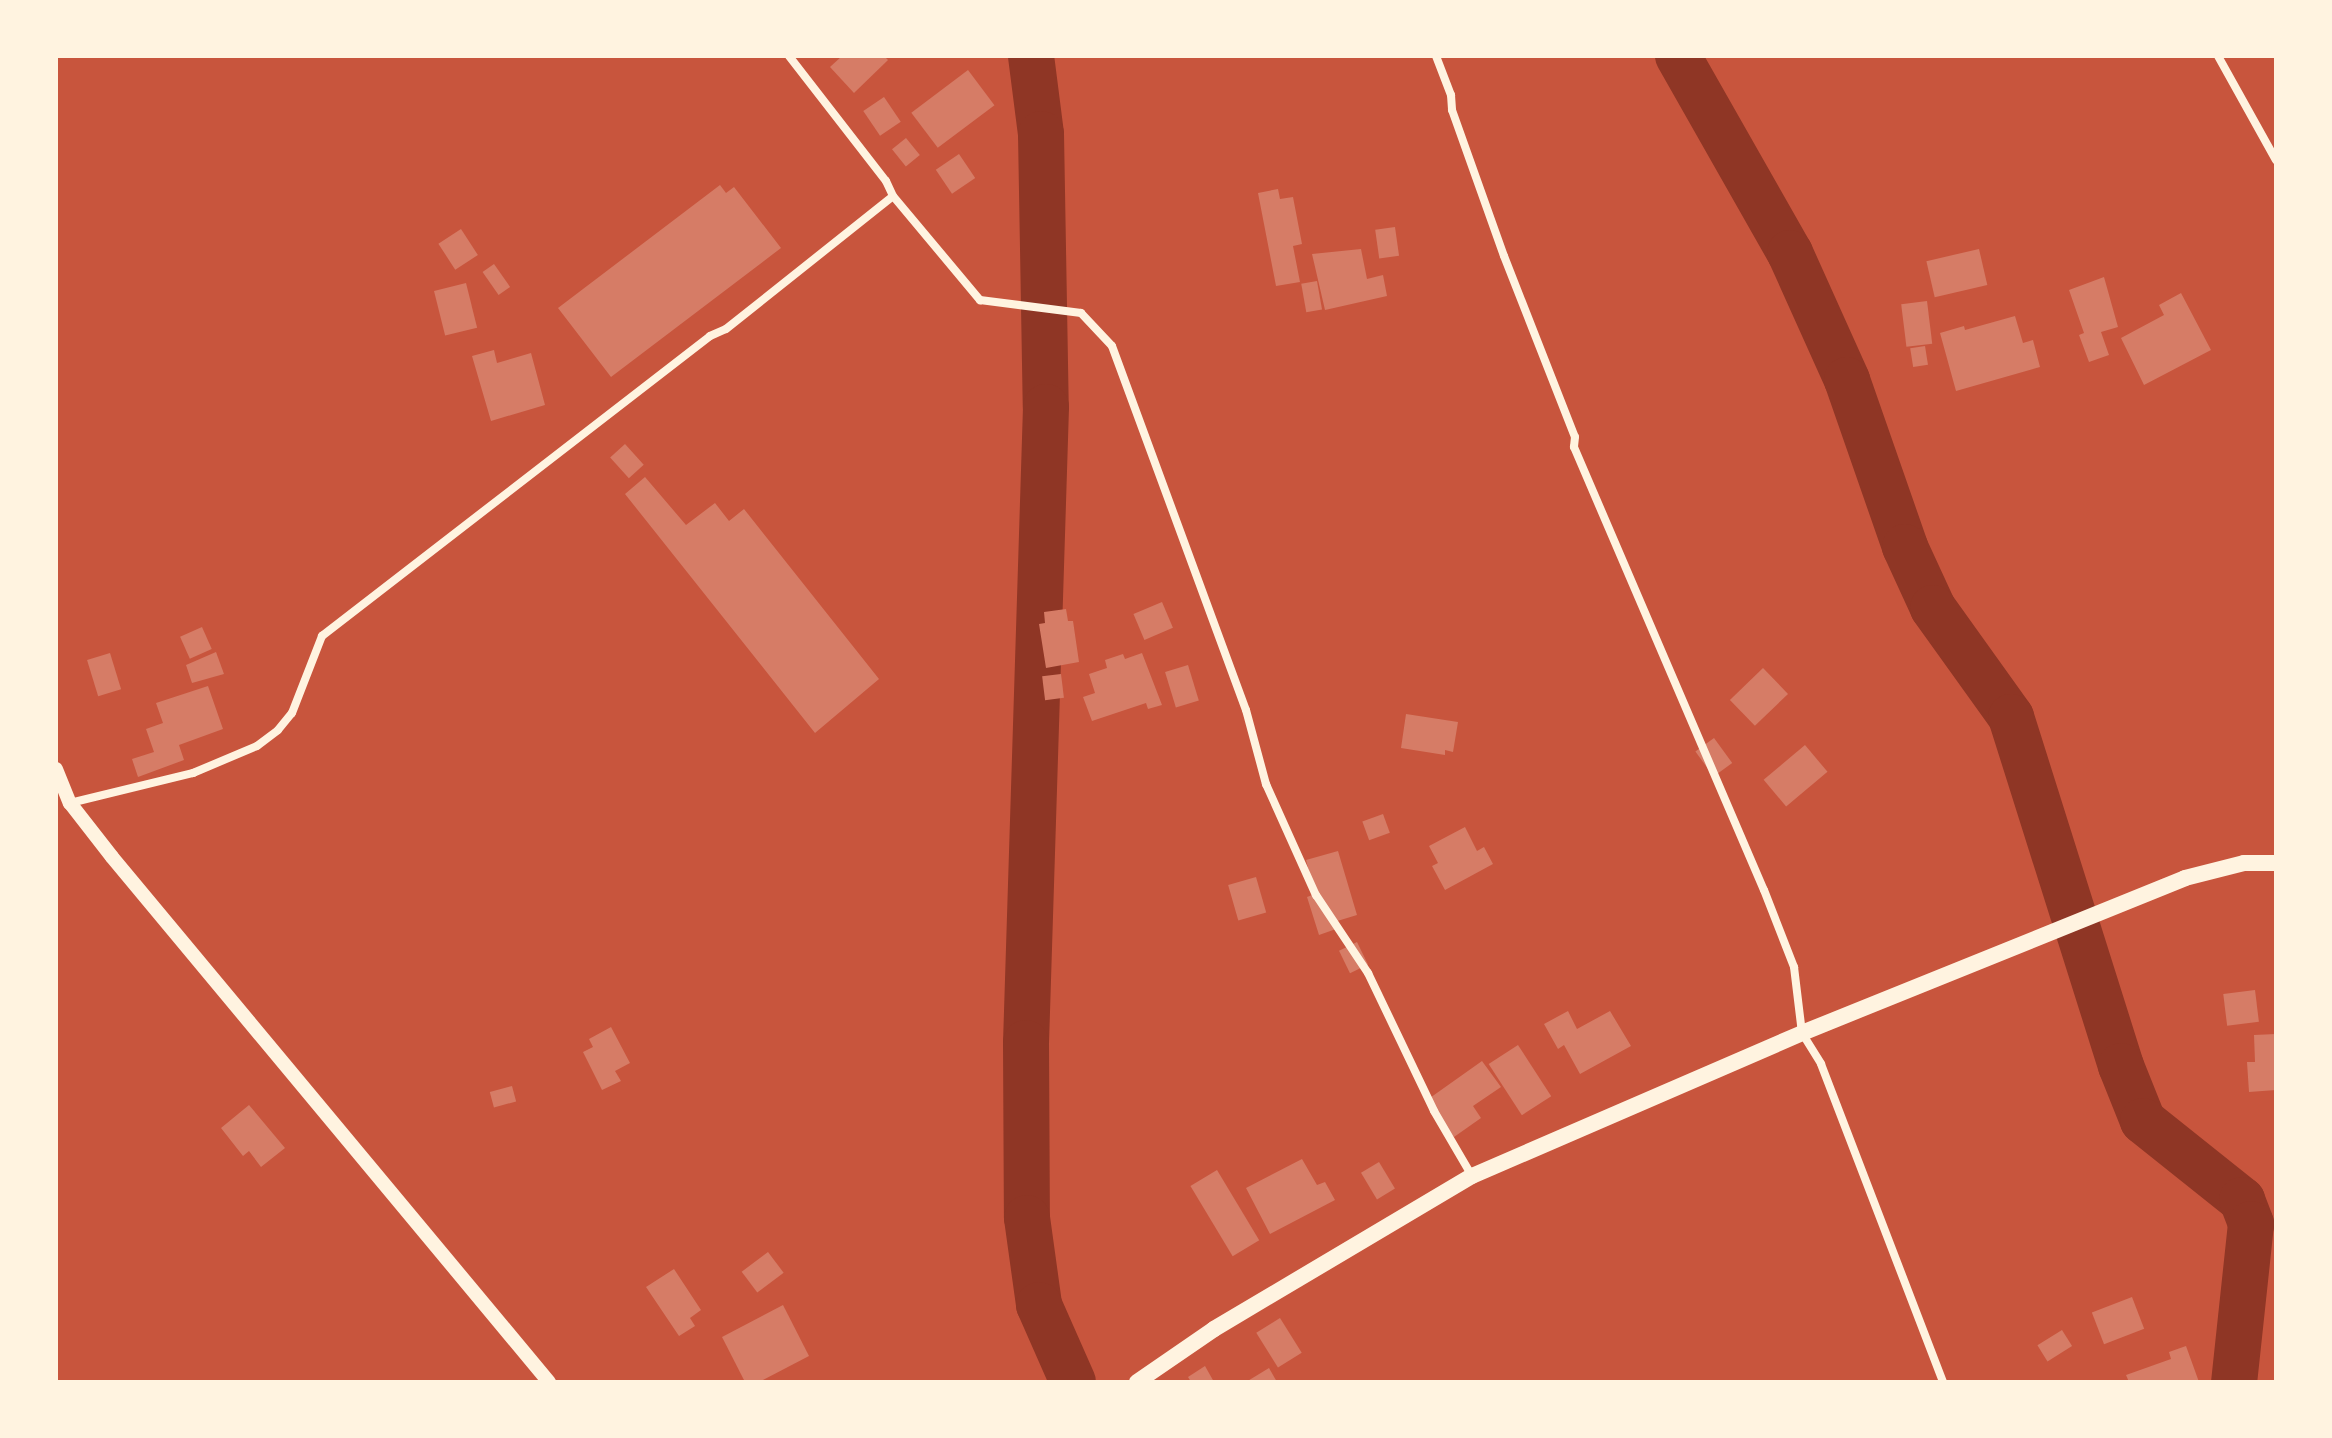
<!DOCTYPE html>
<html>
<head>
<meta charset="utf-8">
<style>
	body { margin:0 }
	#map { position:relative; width:2332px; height:1438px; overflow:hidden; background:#c8553d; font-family:Figtree,sans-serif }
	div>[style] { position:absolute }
	.river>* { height:46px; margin:-23px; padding:0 23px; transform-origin:23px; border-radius:23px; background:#8f3625 }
	.building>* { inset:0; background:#d67c66; transform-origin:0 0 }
	.minor>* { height:8px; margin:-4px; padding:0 4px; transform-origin:4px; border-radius:4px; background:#fff3e0 }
	.tertiary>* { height:14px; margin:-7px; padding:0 7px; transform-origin:7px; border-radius:7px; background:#fff3e0 }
	.secondary>* { height:16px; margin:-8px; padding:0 8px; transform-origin:8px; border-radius:8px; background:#fff3e0 }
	span { translate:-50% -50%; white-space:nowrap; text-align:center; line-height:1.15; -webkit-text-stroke:6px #fff3e0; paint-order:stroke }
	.frame { position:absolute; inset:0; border:58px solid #fff3e0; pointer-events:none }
</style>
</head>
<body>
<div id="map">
	<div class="river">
		<div style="left:1031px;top:56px;width:79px;rotate:82.7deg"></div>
		<div style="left:1041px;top:134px;width:273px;rotate:89deg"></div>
		<div style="left:1046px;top:407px;width:636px;rotate:91.8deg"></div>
		<div style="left:1026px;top:1043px;width:175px;rotate:89.7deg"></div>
		<div style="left:1027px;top:1218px;width:88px;rotate:82.1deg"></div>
		<div style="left:1039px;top:1305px;width:84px;rotate:66.2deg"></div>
		<div style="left:1678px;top:56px;width:227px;rotate:60.4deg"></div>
		<div style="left:1790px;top:253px;width:139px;rotate:65.8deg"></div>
		<div style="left:1847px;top:380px;width:177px;rotate:70.8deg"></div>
		<div style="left:1905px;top:547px;width:67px;rotate:65.3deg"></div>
		<div style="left:1933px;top:608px;width:134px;rotate:54.4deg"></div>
		<div style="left:2011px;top:717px;width:366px;rotate:72.5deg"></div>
		<div style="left:2121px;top:1066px;width:59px;rotate:68.2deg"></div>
		<div style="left:2143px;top:1121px;width:127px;rotate:38.6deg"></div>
		<div style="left:2242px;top:1200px;width:26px;rotate:69deg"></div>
		<div style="left:2251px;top:1224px;width:159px;rotate:96.1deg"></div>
	</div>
	<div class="building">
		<div style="clip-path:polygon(842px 56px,884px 56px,888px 60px,854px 93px,830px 67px)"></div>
		<div style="left:968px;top:70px;width:44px;height:71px;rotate:53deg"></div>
		<div style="left:884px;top:97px;width:30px;height:25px;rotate:56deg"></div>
		<div style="left:906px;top:138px;width:22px;height:18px;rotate:51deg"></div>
		<div style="left:959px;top:154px;width:29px;height:28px;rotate:56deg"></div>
		<div style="clip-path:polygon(720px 185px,726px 193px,734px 187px,781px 248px,611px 377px,558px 308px)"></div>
		<div style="clip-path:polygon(1278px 189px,1280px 199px,1293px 197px,1302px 244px,1293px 246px,1300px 282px,1276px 286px,1258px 193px)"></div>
		<div style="left:1395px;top:227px;width:29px;height:20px;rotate:82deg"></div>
		<div style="left:461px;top:229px;width:31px;height:27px;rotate:57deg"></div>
		<div style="clip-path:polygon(1361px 249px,1367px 279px,1383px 275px,1387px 296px,1325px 310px,1312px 254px)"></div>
		<div style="left:1979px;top:249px;width:37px;height:54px;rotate:77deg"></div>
		<div style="left:494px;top:264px;width:28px;height:14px;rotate:55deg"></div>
		<div style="clip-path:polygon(2104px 277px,2118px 327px,2101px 332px,2109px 355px,2089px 362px,2079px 335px,2084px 333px,2069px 290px)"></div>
		<div style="left:1317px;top:281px;width:29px;height:16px;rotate:80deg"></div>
		<div style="left:466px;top:283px;width:46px;height:33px;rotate:76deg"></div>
		<div style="clip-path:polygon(2181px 293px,2211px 350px,2144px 385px,2121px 338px,2164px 315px,2159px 305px)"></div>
		<div style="left:1927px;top:301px;width:43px;height:26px;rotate:83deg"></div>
		<div style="clip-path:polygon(2015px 316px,2023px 343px,2033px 340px,2040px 367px,1956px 391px,1940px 333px,1964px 326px,1965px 330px)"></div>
		<div style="left:1925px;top:346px;width:19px;height:15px;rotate:81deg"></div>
		<div style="clip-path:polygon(494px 350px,497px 363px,531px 353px,545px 405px,491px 421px,472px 356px)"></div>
		<div style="left:625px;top:444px;width:28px;height:20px;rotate:48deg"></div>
		<div style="clip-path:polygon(645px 477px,686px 525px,715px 503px,729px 521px,744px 509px,879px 679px,815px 733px,625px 494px)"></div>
		<div style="left:1162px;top:602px;width:28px;height:31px;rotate:67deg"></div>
		<div style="clip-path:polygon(1066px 609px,1068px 621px,1073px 621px,1079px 662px,1046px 668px,1039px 624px,1045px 623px,1044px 612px)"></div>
		<div style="left:202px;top:627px;width:24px;height:24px;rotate:66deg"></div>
		<div style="clip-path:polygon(216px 652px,224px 674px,192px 683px,186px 665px)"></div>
		<div style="left:110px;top:653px;width:38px;height:24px;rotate:73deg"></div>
		<div style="clip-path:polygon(1142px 653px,1162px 705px,1148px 709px,1146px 703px,1092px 721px,1083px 697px,1095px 693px,1089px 674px,1107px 668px,1105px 660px,1123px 654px,1125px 659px)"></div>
		<div style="left:1188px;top:665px;width:37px;height:24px;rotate:73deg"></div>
		<div style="left:1763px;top:668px;width:36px;height:46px;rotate:46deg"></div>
		<div style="left:1061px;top:674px;width:24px;height:19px;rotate:83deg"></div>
		<div style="clip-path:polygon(208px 686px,223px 729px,179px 745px,184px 760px,138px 777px,132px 759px,154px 752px,146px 729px,163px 723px,156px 703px)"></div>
		<div style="clip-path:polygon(1406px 714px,1458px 722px,1453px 752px,1445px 750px,1445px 755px,1401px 748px)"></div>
		<div style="left:1714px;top:738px;width:31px;height:23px;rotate:54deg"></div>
		<div style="left:1805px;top:745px;width:35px;height:54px;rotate:50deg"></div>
		<div style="left:1383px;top:814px;width:20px;height:22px;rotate:70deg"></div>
		<div style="clip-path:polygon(1465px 827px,1477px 851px,1484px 847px,1493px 864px,1445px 890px,1432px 866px,1438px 863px,1429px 846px)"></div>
		<div style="clip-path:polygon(1338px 851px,1357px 915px,1334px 922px,1336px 929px,1319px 935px,1307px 897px,1315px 894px,1306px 860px)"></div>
		<div style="left:1256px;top:877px;width:37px;height:29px;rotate:74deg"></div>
		<div style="left:1357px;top:942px;width:25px;height:20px;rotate:64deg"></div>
		<div style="left:2255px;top:990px;width:32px;height:32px;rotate:83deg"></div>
		<div style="clip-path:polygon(1568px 1011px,1577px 1029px,1610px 1011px,1631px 1046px,1580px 1074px,1564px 1045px,1558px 1049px,1544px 1024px)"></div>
		<div style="clip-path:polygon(611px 1027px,630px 1063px,615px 1071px,621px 1081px,602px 1090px,583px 1052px,593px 1047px,589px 1039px)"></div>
		<div style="clip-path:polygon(2276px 1034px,2276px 1090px,2249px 1092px,2247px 1062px,2255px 1062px,2254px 1035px)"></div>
		<div style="left:1518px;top:1045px;width:61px;height:35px;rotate:57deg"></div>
		<div style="clip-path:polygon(1482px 1061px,1501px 1087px,1473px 1106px,1481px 1118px,1454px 1137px,1427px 1100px)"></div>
		<div style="left:512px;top:1086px;width:16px;height:23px;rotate:75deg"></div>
		<div style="clip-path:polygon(249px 1105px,285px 1148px,261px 1167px,249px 1151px,243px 1156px,221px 1128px)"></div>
		<div style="clip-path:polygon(1302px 1159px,1317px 1185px,1325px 1182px,1335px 1200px,1270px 1234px,1246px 1188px)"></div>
		<div style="left:1379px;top:1162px;width:31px;height:21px;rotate:59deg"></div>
		<div style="left:1217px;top:1170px;width:82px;height:31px;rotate:59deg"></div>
		<div style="left:768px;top:1252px;width:26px;height:33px;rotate:53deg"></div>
		<div style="clip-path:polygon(674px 1269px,701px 1310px,690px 1318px,695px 1326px,679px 1336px,646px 1287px)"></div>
		<div style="left:2132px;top:1297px;width:34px;height:43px;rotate:69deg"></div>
		<div style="clip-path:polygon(783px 1305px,809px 1356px,759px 1382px,745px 1382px,722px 1337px)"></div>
		<div style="left:1280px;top:1318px;width:41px;height:28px;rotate:58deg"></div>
		<div style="left:2062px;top:1330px;width:19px;height:29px;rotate:58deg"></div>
		<div style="clip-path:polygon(2186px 1346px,2199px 1382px,2129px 1382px,2126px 1375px,2171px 1359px,2169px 1352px)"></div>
		<div style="clip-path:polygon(1205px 1366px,1214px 1382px,1191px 1382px,1188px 1377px)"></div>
		<div style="clip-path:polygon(1269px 1368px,1277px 1382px,1246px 1382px)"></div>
	</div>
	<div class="minor">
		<div style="left:789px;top:56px;width:158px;rotate:52.2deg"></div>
		<div style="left:886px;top:181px;width:17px;rotate:65deg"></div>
		<div style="left:893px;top:196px;width:136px;rotate:50.1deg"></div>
		<div style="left:980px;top:300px;width:102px;rotate:7.3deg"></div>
		<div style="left:1081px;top:313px;width:45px;rotate:46.8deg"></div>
		<div style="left:1112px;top:346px;width:388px;rotate:69.8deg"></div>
		<div style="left:1246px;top:710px;width:77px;rotate:74.9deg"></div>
		<div style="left:1266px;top:784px;width:122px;rotate:65.8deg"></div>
		<div style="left:1316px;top:895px;width:94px;rotate:56.3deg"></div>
		<div style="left:1368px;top:973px;width:153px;rotate:64.4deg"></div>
		<div style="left:1434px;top:1111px;width:75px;rotate:59.7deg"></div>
		<div style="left:1436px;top:56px;width:42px;rotate:69deg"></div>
		<div style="left:1451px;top:95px;width:15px;rotate:86deg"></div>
		<div style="left:1452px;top:110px;width:155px;rotate:70.4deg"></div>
		<div style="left:1504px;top:256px;width:194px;rotate:68.6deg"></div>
		<div style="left:1575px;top:437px;width:10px;rotate:96deg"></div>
		<div style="left:1574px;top:447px;width:482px;rotate:66.8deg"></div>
		<div style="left:1764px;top:890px;width:83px;rotate:68.7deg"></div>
		<div style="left:1794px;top:967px;width:66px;rotate:83.1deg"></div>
		<div style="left:1802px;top:1033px;width:36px;rotate:58deg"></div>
		<div style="left:1821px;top:1064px;width:341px;rotate:69deg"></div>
		<div style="left:2218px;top:56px;width:119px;rotate:60.9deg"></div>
		<div style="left:70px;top:803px;width:127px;rotate:-13.7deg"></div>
		<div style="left:193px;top:773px;width:69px;rotate:-22.9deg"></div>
		<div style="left:257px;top:746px;width:26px;rotate:-37deg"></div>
		<div style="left:278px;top:730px;width:22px;rotate:-51deg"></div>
		<div style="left:292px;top:713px;width:83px;rotate:-68.7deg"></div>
		<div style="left:322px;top:636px;width:490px;rotate:-37.7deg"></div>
		<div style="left:710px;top:336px;width:17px;rotate:-24deg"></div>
		<div style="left:726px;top:329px;width:213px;rotate:-38.5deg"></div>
	</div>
	<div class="tertiary">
		<div style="left:56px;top:769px;width:37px;rotate:68deg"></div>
		<div style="left:70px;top:803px;width:68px;rotate:52.1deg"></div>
		<div style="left:112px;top:857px;width:683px;rotate:50.23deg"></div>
	</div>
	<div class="secondary">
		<div style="left:1137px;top:1382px;width:93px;rotate:-34.5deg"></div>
		<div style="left:1214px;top:1329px;width:300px;rotate:-30.7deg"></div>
		<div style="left:1472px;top:1176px;width:360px;rotate:-23.4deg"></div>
		<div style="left:1802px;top:1033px;width:413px;rotate:-22deg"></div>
		<div style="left:2185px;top:878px;width:61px;rotate:-14.3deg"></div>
		<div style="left:2244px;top:863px;width:32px"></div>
	</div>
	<div class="frame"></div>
</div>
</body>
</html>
